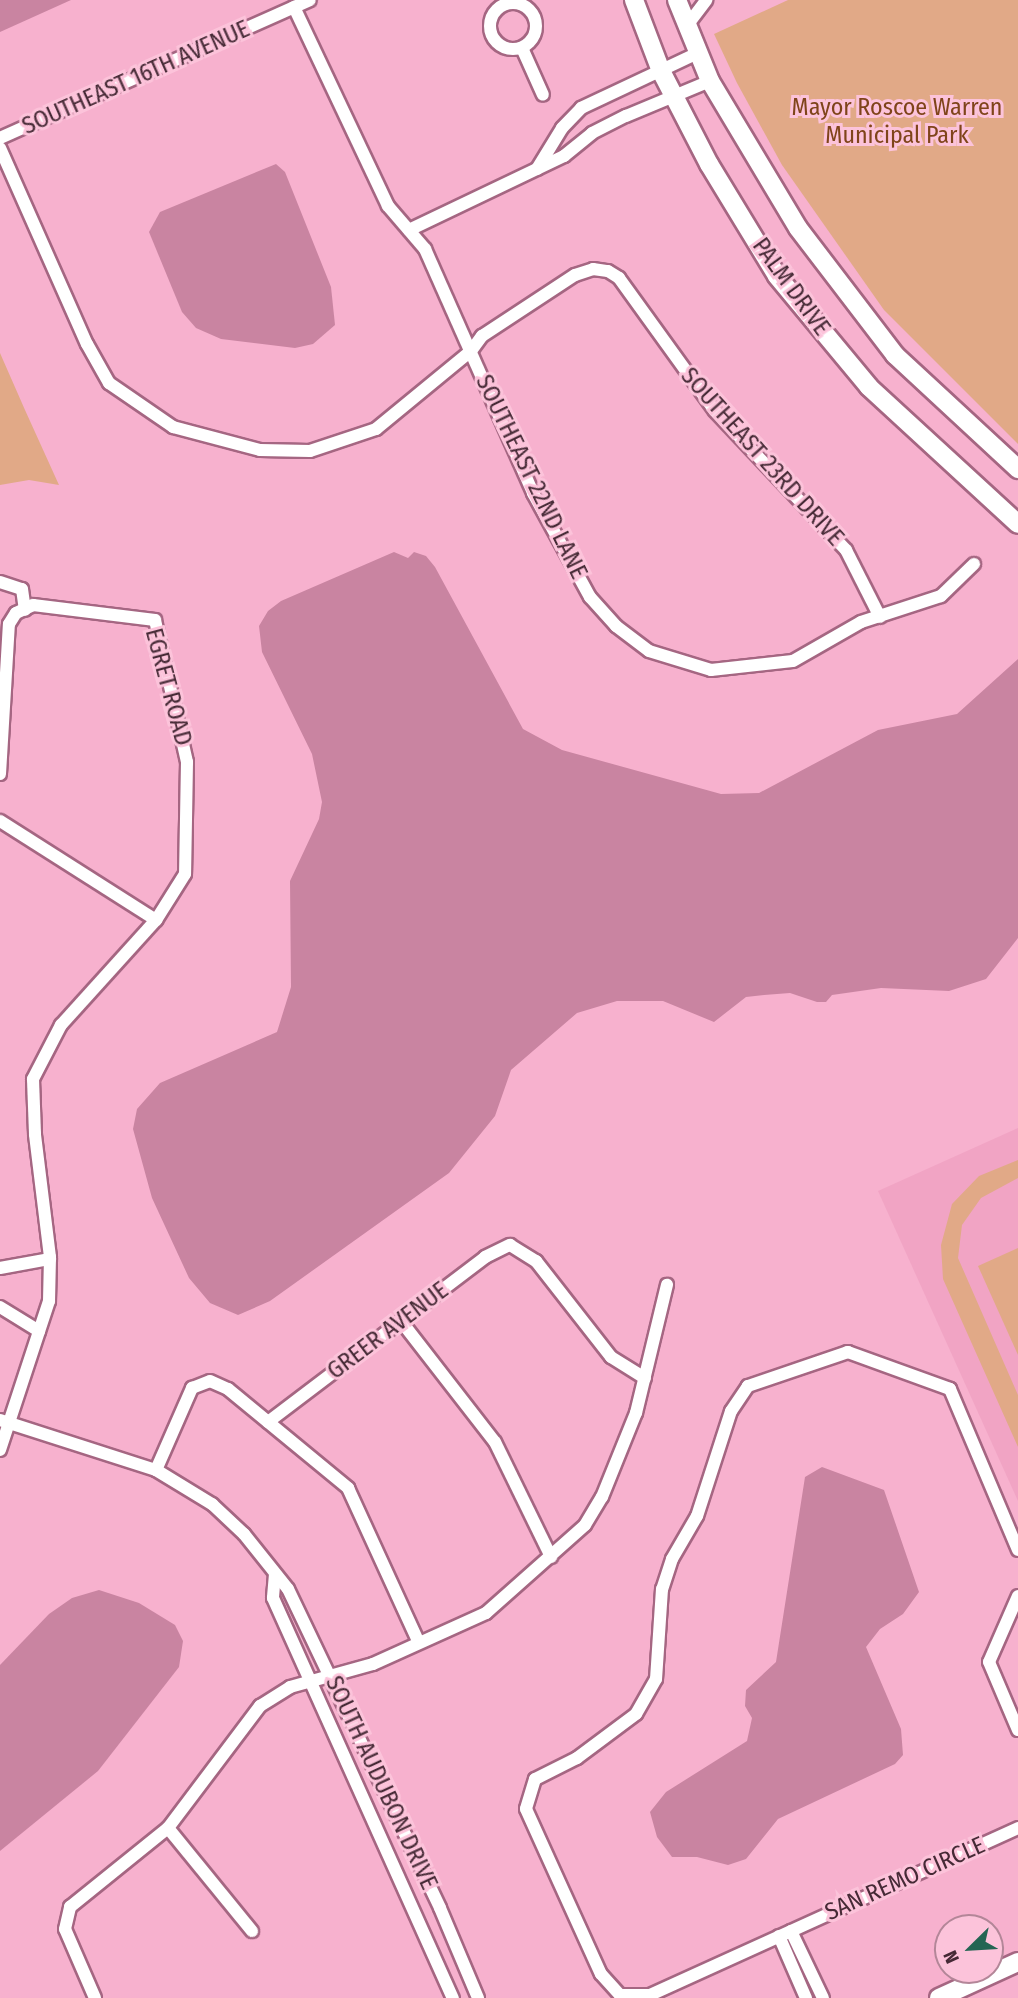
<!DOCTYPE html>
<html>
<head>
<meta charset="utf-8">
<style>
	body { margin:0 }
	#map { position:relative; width:1018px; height:1998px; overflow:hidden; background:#f7b1ce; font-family:"Fira Sans Condensed",sans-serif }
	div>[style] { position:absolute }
	.built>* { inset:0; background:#f1a4c4 }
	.green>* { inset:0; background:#e1a987 }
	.water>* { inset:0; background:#c984a1 }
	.roads { filter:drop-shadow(2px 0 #a56682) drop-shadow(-2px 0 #a56682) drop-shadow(0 2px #a56682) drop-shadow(0 -2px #a56682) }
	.street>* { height:12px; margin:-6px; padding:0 6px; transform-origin:6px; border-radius:6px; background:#fff }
	.street>.ring { margin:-6px; padding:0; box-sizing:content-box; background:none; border:12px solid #fff; border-radius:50% }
	.secondary>* { height:18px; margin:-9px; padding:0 9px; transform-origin:9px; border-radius:9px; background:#fff }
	span { translate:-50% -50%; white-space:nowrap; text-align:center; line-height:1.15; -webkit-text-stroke:6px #fcc3da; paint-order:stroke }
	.street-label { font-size:24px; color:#462a36 }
	.park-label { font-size:24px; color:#7f441a }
	.north { position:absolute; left:934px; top:1914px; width:70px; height:70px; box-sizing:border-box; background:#fcc3da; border:2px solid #b38698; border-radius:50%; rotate:246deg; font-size:19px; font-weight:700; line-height:28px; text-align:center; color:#462a36 }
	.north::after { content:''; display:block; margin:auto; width:24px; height:32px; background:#246553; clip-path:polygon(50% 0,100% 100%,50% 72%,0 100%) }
</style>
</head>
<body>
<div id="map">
	<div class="built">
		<div style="clip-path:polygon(1018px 1128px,1018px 1501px,878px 1191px)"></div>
	</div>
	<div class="green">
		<div style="clip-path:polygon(788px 0,1018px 0,1018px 444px,884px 310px,782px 165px,737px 83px,714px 34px)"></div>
		<div style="clip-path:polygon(0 353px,25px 410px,59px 485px,29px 480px,0 485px)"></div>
		<div style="clip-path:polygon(1018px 1160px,1018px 1178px,981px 1198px,962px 1225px,958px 1258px,1018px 1395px,1018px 1447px,943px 1279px,941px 1245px,952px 1204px,979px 1176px)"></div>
		<div style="clip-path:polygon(1018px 1248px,1018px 1355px,978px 1266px)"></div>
	</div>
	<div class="water">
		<div style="clip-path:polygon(0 0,71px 0,0 32px)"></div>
		<div style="clip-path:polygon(276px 164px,285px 172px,331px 287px,335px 325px,313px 344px,295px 348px,221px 339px,196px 328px,182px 312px,149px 232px,160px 212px)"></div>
		<div style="clip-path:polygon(394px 552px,408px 558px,414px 552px,426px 556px,435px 567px,523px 729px,562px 750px,721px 794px,759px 793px,878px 730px,957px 714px,1018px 659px,1018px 938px,986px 979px,949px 991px,881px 988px,832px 995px,826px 1002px,817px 1002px,790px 993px,764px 995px,746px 997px,714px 1022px,663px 1001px,617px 1001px,577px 1013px,511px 1070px,495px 1116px,449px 1173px,270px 1301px,238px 1315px,210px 1303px,189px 1278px,152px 1198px,133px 1129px,137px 1109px,160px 1083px,277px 1032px,291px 987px,290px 881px,319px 819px,322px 802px,312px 754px,262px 652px,259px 626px,268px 611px,281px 601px)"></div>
		<div style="clip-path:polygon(822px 1467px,884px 1490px,919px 1592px,903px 1614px,880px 1629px,866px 1647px,901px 1729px,903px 1755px,895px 1764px,778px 1819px,746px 1859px,728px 1865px,697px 1857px,672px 1857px,657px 1837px,650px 1812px,666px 1792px,747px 1741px,752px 1718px,745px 1706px,746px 1690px,776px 1662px,805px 1477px)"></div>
		<div style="clip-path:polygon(99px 1590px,139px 1603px,175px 1625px,183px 1641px,179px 1667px,98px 1771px,0 1851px,0 1665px,49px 1614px,72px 1598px)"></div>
	</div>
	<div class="roads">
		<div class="street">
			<div class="ring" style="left:490px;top:3px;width:34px;height:34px"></div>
			<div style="left:294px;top:7px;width:220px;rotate:64.7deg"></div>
			<div style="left:388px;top:206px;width:57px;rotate:49.3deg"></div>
			<div style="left:425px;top:249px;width:267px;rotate:66.1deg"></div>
			<div style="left:533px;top:493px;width:119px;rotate:61.3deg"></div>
			<div style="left:590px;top:597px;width:39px;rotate:48deg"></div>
			<div style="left:616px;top:626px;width:41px;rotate:37.1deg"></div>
			<div style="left:649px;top:651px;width:65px;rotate:17deg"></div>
			<div style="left:711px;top:670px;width:82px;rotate:-6.3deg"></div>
			<div style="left:793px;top:661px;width:78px;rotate:-29.8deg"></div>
			<div style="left:861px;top:622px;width:84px;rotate:-18deg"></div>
			<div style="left:941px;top:596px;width:46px;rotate:-44.1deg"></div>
			<div style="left:686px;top:27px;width:34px;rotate:-53deg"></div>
			<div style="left:522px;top:48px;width:51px;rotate:65.9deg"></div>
			<div style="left:0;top:138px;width:339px;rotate:-24deg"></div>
			<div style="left:0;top:148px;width:214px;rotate:66.1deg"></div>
			<div style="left:87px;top:344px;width:45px;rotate:60.6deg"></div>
			<div style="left:109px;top:383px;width:78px;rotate:34.5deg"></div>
			<div style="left:173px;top:427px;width:90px;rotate:14.8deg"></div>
			<div style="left:260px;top:450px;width:50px;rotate:1.1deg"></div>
			<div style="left:310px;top:451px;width:70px;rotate:-18.4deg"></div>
			<div style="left:376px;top:429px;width:123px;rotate:-39.4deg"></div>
			<div style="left:471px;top:351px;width:19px;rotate:-54deg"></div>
			<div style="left:482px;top:336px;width:111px;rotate:-33.3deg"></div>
			<div style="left:575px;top:275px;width:19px;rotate:-18deg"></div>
			<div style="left:593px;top:269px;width:15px;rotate:8deg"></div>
			<div style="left:608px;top:271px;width:13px;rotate:32deg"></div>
			<div style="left:619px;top:278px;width:164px;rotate:54.2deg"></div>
			<div style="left:715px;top:411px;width:191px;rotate:46.7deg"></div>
			<div style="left:846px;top:550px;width:75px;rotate:63.1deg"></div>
			<div style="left:537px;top:169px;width:48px;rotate:-58.6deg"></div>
			<div style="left:562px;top:128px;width:28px;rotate:-46deg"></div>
			<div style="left:581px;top:108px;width:127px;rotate:-25.2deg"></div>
			<div style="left:409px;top:230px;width:172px;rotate:-25.5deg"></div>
			<div style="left:564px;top:156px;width:36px;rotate:-39deg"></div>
			<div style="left:592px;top:133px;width:38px;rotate:-27deg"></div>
			<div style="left:626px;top:116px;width:91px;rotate:-22.6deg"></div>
			<div style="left:0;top:582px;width:23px;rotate:18deg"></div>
			<div style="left:22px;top:589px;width:21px;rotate:82deg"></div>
			<div style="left:0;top:774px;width:150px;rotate:-86.6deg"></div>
			<div style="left:9px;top:624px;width:13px;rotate:-58deg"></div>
			<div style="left:16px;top:613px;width:19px;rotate:-25deg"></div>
			<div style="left:33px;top:605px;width:123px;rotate:7deg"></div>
			<div style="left:155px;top:620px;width:146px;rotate:77.3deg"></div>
			<div style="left:187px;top:762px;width:112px;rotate:91deg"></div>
			<div style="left:185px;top:874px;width:54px;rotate:122.2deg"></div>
			<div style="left:156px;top:920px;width:185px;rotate:-147.6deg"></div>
			<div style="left:0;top:1268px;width:51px;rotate:-10.2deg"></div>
			<div style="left:0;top:1307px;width:46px;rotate:31.6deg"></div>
			<div style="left:401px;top:1321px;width:153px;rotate:52.2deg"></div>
			<div style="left:495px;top:1442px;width:128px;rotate:64deg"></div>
			<div style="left:0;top:1420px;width:164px;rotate:17.8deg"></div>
			<div style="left:156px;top:1470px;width:66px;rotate:31.3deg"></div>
			<div style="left:212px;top:1504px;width:44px;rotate:43.2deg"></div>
			<div style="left:244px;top:1534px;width:70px;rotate:51.3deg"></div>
			<div style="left:288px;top:1589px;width:353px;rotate:64.5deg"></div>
			<div style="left:440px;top:1908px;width:98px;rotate:67.1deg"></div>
			<div style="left:268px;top:1422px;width:273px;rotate:-37.2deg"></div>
			<div style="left:485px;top:1257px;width:28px;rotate:-26deg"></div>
			<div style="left:510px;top:1245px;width:31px;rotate:32deg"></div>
			<div style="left:536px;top:1261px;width:122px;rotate:52deg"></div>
			<div style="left:611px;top:1357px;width:40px;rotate:32deg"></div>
			<div style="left:0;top:1450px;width:157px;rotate:-71.8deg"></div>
			<div style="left:49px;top:1301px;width:44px;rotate:-88.7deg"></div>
			<div style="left:50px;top:1257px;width:124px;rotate:-97deg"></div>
			<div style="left:35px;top:1134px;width:55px;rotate:-92.1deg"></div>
			<div style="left:33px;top:1079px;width:61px;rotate:-62.6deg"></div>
			<div style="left:61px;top:1025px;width:142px;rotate:-47.9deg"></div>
			<div style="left:156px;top:1470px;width:90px;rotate:-66.3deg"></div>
			<div style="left:192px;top:1388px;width:19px;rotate:-21deg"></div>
			<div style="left:210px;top:1381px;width:20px;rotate:24deg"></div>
			<div style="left:228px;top:1389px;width:156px;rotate:39.5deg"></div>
			<div style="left:348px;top:1488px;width:170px;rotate:65.4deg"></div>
			<div style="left:1018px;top:1550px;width:175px;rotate:-112.9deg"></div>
			<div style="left:950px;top:1389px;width:109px;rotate:-160.1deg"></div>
			<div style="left:848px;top:1352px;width:106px;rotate:161.2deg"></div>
			<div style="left:748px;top:1386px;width:30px;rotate:124deg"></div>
			<div style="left:731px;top:1411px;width:110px;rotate:107.9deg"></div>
			<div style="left:697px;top:1516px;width:50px;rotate:120.2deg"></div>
			<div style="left:672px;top:1559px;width:32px;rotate:108deg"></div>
			<div style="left:662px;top:1589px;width:90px;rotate:93.8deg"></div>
			<div style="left:656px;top:1679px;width:40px;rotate:119.7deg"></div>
			<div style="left:636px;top:1714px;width:74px;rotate:143.3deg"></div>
			<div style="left:577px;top:1758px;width:47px;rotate:153.4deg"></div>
			<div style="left:535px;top:1779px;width:31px;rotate:107deg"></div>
			<div style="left:526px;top:1809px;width:181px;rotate:65.6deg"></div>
			<div style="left:601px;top:1974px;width:28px;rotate:48deg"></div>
			<div style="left:620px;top:1995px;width:30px"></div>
			<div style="left:650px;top:1995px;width:404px;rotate:-24.4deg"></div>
			<div style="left:275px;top:1574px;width:24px;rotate:95deg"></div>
			<div style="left:273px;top:1598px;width:439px;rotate:65.8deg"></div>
			<div style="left:1018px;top:1596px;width:72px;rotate:113.7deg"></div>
			<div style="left:989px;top:1662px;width:74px;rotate:66.9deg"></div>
			<div style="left:168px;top:1828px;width:133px;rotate:50.8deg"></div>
			<div style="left:791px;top:1931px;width:74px;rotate:64.5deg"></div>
			<div style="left:779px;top:1936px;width:68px;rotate:66.5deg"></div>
			<div style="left:95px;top:1998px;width:75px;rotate:-113.5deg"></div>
			<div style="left:65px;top:1929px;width:23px;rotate:-77deg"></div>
			<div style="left:70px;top:1907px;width:126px;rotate:-38.9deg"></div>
			<div style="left:168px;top:1828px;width:153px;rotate:-53deg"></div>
			<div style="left:260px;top:1706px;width:36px;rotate:-32deg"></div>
			<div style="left:290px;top:1687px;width:86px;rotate:-15.5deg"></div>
			<div style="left:373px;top:1664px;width:124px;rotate:-24.3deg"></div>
			<div style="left:486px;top:1613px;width:132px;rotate:-41.6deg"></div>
			<div style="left:585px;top:1525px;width:33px;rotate:-59deg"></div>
			<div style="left:602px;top:1497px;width:91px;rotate:-68deg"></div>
			<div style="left:636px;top:1413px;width:132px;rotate:-76.4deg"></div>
		</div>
		<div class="secondary">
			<div style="left:634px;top:0;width:76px;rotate:69.2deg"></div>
			<div style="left:661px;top:71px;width:105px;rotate:62.7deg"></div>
			<div style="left:709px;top:164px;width:131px;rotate:58.7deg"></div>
			<div style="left:777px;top:276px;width:144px;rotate:50.3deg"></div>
			<div style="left:869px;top:387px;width:202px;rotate:42.6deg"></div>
			<div style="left:677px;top:0;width:87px;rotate:67.8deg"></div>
			<div style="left:710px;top:81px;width:171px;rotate:59.1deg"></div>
			<div style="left:798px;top:228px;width:160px;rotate:52.6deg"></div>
			<div style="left:895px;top:355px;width:168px;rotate:42.8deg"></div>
			<div style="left:939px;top:1998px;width:87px;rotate:-24.5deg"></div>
		</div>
	</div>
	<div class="street-label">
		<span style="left:136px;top:78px;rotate:-24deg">SOUTHEAST 16TH AVENUE</span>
		<span style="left:791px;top:287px;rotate:54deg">PALM DRIVE</span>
		<span style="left:762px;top:457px;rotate:48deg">SOUTHEAST 23RD DRIVE</span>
		<span style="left:531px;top:477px;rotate:64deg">SOUTHEAST 22ND LANE</span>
		<span style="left:168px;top:687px;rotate:75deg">EGRET ROAD</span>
		<span style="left:388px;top:1331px;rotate:-37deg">GREER AVENUE</span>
		<span style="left:381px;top:1783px;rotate:65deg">SOUTH AUDUBON DRIVE</span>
		<span style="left:905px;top:1879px;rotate:-24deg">SAN REMO CIRCLE</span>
	</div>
	<div class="park-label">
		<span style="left:897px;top:122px">Mayor Roscoe Warren<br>Municipal Park</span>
	</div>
	<div class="north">N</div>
</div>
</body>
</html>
